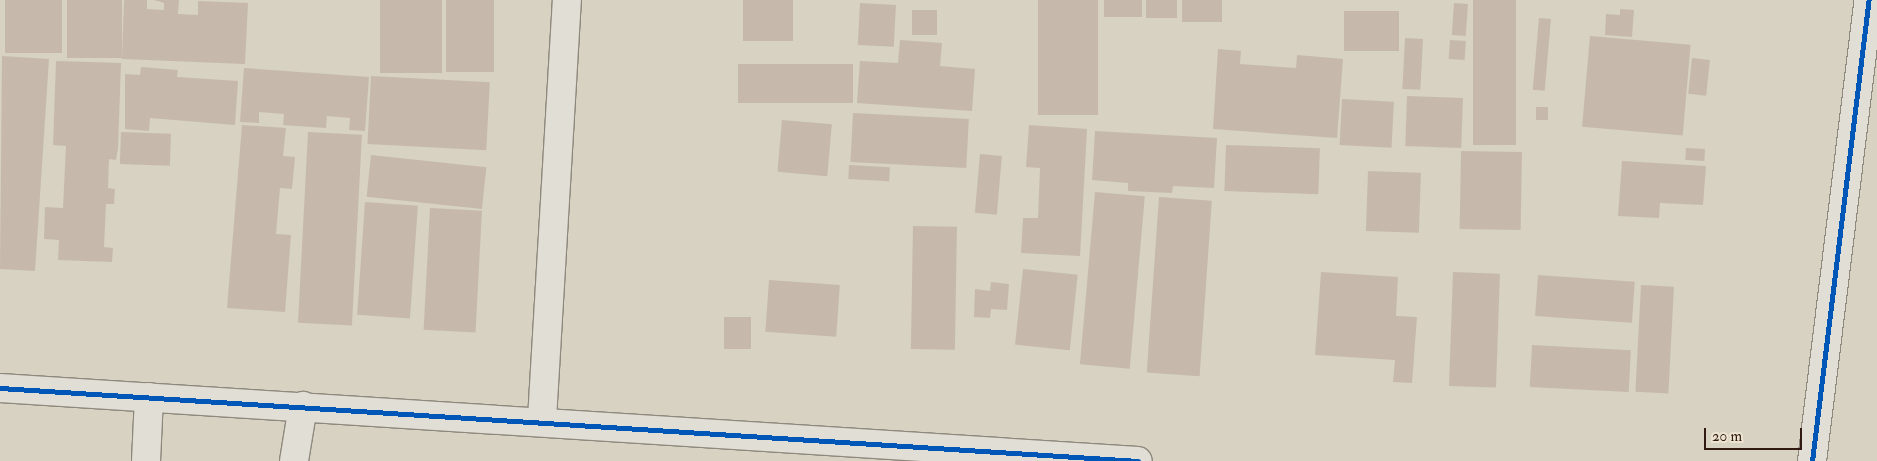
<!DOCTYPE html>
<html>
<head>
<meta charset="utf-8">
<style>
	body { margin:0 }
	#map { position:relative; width:1877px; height:461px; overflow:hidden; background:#d7d2c1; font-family:"IM FELL Double Pica",serif }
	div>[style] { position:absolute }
	.building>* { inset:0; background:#c6b9ac; transform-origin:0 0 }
	.roads { filter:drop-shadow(1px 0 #8e887d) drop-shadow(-1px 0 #8e887d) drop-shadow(0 1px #8e887d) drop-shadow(0 -1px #8e887d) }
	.street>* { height:28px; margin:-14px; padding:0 14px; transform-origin:14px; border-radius:14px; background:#e1ded5 }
	.cycleway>* { height:5px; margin:-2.5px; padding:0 2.5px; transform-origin:2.5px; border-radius:2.5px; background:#0057b8 }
	span { translate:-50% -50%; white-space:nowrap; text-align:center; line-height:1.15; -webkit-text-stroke:5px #ece4d0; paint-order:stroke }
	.scale { position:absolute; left:1704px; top:428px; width:98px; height:22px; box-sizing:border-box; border:2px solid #311a11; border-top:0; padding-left:6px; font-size:15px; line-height:18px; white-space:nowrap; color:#311a11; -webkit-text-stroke:4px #ece4d0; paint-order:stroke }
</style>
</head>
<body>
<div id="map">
	<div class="building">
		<div style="left:5px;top:0;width:57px;height:53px"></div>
		<div style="left:67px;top:0;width:55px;height:58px"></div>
		<div style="clip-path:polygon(124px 0,147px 0,147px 9px,164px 10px,164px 3px,154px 0,179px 0,178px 14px,198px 15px,198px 1px,248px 3px,245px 64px,122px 59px)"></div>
		<div style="left:380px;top:0;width:62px;height:73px"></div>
		<div style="left:446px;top:0;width:48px;height:72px"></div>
		<div style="left:743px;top:0;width:50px;height:41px"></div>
		<div style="left:1038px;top:0;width:60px;height:115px"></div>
		<div style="left:1104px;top:0;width:38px;height:17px"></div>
		<div style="left:1146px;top:0;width:31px;height:18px"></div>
		<div style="left:1182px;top:0;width:40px;height:22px"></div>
		<div style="left:1473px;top:0;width:43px;height:145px"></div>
		<div style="left:860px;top:3px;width:36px;height:42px;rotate:3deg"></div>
		<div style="left:1454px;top:3px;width:14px;height:32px;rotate:4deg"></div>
		<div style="clip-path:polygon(1620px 9px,1634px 10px,1632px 37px,1605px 35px,1606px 14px,1620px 15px)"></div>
		<div style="left:912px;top:10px;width:25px;height:25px"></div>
		<div style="left:1344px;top:11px;width:55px;height:40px"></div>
		<div style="left:1539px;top:18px;width:12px;height:72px;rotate:5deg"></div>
		<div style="left:1590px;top:36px;width:101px;height:91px;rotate:5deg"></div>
		<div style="left:1405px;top:38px;width:18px;height:51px;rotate:3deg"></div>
		<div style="clip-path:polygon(900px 40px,942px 43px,940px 66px,975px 69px,972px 111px,857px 103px,860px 61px,898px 63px)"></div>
		<div style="left:1450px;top:40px;width:16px;height:19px;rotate:4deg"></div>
		<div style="clip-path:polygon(1218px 49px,1241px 51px,1240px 64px,1296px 68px,1297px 55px,1343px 59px,1337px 138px,1213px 129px)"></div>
		<div style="clip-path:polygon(2px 56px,49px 59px,35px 271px,0 269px)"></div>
		<div style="left:1692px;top:58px;width:18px;height:36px;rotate:6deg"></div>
		<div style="clip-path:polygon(56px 61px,121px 63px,118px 148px,116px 160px,109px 159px,108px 188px,115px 189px,114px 204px,106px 204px,104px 247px,113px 248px,112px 262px,58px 260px,59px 240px,44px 239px,45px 207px,63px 208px,66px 146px,53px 145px)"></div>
		<div style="left:738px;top:64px;width:115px;height:39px"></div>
		<div style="clip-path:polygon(141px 67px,178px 70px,177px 77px,238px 81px,235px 125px,150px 118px,149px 131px,125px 129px,125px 74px,140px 75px)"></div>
		<div style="clip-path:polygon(244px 68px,369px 77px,365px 131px,349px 130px,350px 118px,327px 116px,326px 128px,283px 125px,284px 114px,259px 112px,259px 123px,240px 122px)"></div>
		<div style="left:371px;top:76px;width:119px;height:68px;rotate:3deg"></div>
		<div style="left:1407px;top:96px;width:56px;height:50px;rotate:2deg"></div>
		<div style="left:1342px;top:99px;width:52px;height:46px;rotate:3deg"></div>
		<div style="left:1536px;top:107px;width:12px;height:13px"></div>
		<div style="left:853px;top:113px;width:116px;height:49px;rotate:3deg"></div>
		<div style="left:782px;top:120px;width:50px;height:52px;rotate:5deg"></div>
		<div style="clip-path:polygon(242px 125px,286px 128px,283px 156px,295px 157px,292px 189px,280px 188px,276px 234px,291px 235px,285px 312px,227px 308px)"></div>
		<div style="clip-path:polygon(1029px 125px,1087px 129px,1080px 256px,1021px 253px,1023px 218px,1038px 218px,1040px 168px,1026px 167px)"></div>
		<div style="clip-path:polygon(1095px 131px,1217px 138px,1214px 188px,1173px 186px,1172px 193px,1128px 191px,1128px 183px,1092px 180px)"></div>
		<div style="left:121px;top:132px;width:50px;height:32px;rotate:2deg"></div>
		<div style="left:308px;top:132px;width:54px;height:191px;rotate:3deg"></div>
		<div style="left:1226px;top:145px;width:94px;height:46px;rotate:2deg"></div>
		<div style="left:1686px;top:148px;width:19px;height:12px;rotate:3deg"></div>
		<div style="left:1461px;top:151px;width:61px;height:78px;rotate:1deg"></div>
		<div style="left:980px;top:154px;width:22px;height:59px;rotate:5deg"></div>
		<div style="left:371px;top:155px;width:116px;height:42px;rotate:6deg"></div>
		<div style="clip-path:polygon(1622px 161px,1706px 166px,1703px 205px,1660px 203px,1659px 218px,1618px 216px)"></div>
		<div style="left:849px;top:165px;width:41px;height:14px;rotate:3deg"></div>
		<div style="left:1368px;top:171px;width:53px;height:60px;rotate:2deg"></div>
		<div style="left:1095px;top:192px;width:50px;height:173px;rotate:5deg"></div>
		<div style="left:1159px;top:197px;width:53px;height:176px;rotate:4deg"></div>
		<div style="left:365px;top:202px;width:53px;height:113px;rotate:4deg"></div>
		<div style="left:430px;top:208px;width:52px;height:122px;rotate:3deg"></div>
		<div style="left:913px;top:226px;width:44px;height:123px;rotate:1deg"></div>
		<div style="left:1023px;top:269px;width:55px;height:76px;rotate:6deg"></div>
		<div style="clip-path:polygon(1321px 272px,1398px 277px,1396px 316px,1417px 317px,1412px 383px,1393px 382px,1395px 360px,1315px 355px)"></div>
		<div style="left:1453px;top:272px;width:47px;height:114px;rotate:2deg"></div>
		<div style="left:1538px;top:275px;width:97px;height:41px;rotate:4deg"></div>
		<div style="left:769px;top:280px;width:71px;height:52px;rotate:4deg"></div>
		<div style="clip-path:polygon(991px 282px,1009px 284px,1007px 310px,991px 309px,990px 318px,974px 317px,975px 289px,990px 291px)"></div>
		<div style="left:1641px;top:285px;width:33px;height:107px;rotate:3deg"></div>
		<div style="left:724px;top:317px;width:27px;height:32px"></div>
		<div style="left:1532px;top:345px;width:99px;height:42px;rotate:3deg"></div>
	</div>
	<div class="roads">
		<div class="street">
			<div style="left:0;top:388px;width:1140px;rotate:3.67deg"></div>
			<div style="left:542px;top:419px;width:420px;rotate:-86.6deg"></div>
			<div style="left:146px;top:461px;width:64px;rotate:-87.3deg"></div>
			<div style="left:294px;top:461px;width:56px;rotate:-80.7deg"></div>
			<div style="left:1812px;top:461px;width:465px;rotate:-83deg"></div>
		</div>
	</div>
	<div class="cycleway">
		<div style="left:0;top:388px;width:1140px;rotate:3.67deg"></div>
		<div style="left:1812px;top:461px;width:465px;rotate:-83deg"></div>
	</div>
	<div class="scale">20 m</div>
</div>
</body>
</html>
